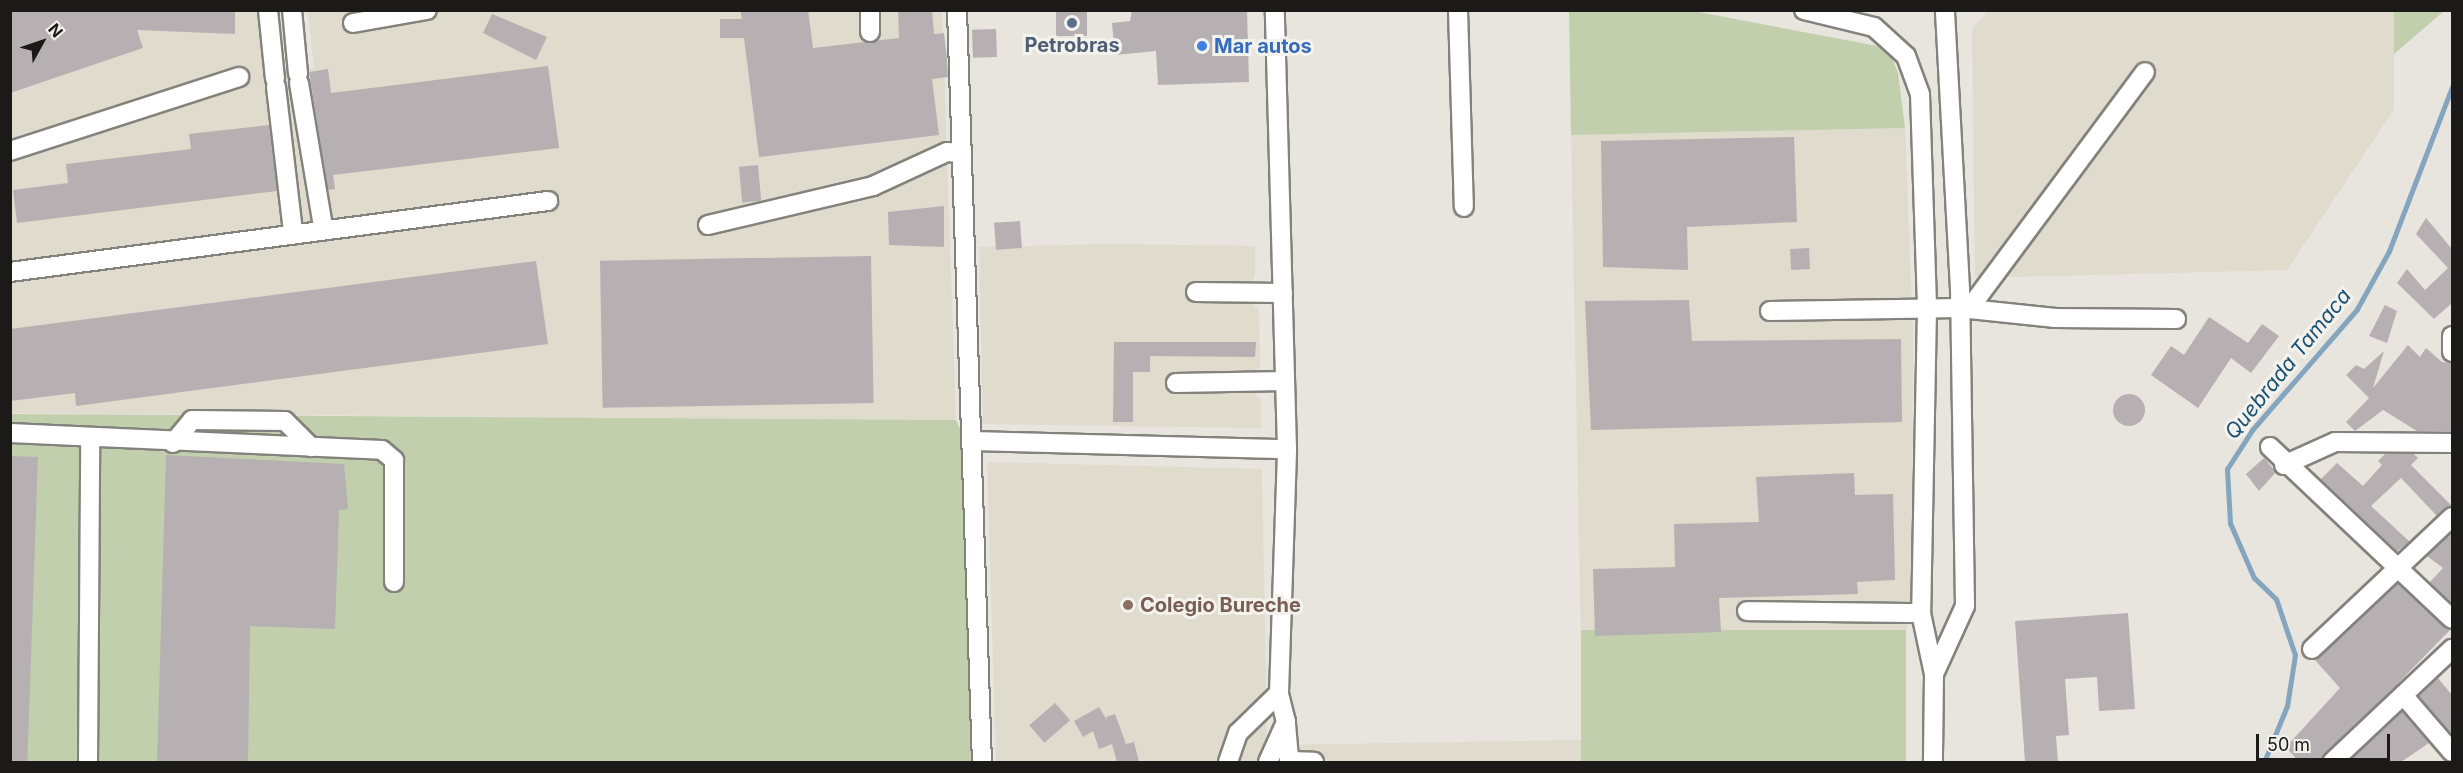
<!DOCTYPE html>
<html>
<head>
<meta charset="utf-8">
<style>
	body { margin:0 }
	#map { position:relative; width:2463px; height:773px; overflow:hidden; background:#e7e5de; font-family:Inter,sans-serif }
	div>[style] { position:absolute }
	.built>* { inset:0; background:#dfdbcd }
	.green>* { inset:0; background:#c1cfac; transform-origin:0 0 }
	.stream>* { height:5px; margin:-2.5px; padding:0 2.5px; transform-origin:2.5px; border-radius:2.5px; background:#83a5be }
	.building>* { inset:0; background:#b6b0b3; transform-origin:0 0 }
	.round { border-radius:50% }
	.roads { filter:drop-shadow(2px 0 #84827c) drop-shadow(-2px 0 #84827c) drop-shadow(0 2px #84827c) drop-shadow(0 -2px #84827c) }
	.minor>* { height:18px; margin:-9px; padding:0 9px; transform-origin:9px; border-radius:9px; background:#fff }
	.dots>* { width:16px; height:16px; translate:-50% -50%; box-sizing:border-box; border:3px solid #f4f2ec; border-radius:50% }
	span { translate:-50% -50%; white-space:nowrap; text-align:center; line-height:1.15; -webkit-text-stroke:6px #f4f2ec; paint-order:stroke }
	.service-label { font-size:20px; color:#4e5e75; font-weight:700 }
	.shop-label { font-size:20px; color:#366cbe; font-weight:700 }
	.left { translate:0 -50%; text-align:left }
	.education-label { font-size:20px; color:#785e54; font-weight:700 }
	.water-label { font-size:21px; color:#195175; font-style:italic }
	.frame { position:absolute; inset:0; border:12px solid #1b1a18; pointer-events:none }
	.north { position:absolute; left:12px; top:12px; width:60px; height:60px; -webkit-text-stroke:4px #f4f2ec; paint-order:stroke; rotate:50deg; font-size:16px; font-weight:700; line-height:24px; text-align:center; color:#1b1a18 }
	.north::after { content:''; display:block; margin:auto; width:21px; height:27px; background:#1b1a18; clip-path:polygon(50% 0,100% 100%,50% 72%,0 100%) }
	.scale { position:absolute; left:2256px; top:734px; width:134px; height:27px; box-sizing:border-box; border:3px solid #1b1a18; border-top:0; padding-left:8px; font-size:18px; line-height:21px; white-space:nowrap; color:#1b1a18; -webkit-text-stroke:4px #f4f2ec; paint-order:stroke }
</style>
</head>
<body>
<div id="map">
	<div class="built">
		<div style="clip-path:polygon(1989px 10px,2394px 11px,2394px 109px,2287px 270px,1975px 278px,1972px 29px)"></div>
		<div style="clip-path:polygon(10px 11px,259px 11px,270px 75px,314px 68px,308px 11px,942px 11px,956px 420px,11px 413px)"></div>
		<div style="clip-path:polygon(1905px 128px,1913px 334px,1912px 598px,1906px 630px,1581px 641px,1571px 135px)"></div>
		<div style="clip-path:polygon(1110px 244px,1255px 246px,1255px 277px,1248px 285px,1250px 301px,1259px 310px,1260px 367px,1251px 374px,1253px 392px,1261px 400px,1261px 428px,983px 424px,979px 247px)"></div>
		<div style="clip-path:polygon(987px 462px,1262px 469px,1267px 745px,1583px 740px,1584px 762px,996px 762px)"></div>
	</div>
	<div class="green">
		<div style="clip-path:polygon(1569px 11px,1693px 11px,1888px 48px,1898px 73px,1905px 128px,1571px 135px)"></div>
		<div style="clip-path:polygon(2394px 11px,2394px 10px,2444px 11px,2394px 54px)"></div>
		<div style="clip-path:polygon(11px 414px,956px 420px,965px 440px,971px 762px,11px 762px)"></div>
		<div style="left:1906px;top:630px;width:132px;height:325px;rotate:90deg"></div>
	</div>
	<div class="stream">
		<div style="left:2264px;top:762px;width:61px;rotate:-67.7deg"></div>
		<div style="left:2287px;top:706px;width:52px;rotate:-81.1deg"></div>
		<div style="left:2295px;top:655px;width:59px;rotate:-108.7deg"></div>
		<div style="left:2276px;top:599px;width:30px;rotate:-136deg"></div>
		<div style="left:2254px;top:578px;width:60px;rotate:-113.6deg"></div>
		<div style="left:2230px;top:523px;width:54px;rotate:-93.2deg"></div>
		<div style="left:2227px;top:469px;width:46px;rotate:-57.3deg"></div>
		<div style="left:2252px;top:430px;width:160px;rotate:-49deg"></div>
		<div style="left:2357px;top:309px;width:66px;rotate:-61.1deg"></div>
		<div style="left:2389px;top:251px;width:176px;rotate:-69deg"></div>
	</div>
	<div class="building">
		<div style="clip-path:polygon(10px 10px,235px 10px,235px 34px,137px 30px,143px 48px,10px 93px)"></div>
		<div style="clip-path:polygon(740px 10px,808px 10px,813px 48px,899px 38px,898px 10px,932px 10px,934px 34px,944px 33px,947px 59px,948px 77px,932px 79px,939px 135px,759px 157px,744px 38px,720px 38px,720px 19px,742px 19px)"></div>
		<div style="left:1056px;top:10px;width:31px;height:26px"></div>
		<div style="clip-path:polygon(1132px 10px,1247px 10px,1249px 82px,1158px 85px,1156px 51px,1115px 55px,1112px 23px,1130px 21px)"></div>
		<div style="clip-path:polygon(492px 14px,547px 37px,536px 60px,483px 33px)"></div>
		<div style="left:996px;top:29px;width:28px;height:24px;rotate:88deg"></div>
		<div style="clip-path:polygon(548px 66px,559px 148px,333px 175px,335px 189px,328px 190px,309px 72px,328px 69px,331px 93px)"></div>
		<div style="clip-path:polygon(269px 125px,277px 191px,17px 223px,13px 190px,68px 183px,66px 164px,191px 149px,189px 134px)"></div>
		<div style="clip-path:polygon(1794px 137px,1797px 222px,1687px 227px,1688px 270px,1603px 267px,1601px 141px)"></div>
		<div style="left:758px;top:165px;width:36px;height:19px;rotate:85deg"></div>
		<div style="clip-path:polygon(944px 206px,944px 247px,889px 245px,888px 212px)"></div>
		<div style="clip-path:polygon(2426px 218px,2452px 249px,2452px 303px,2434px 319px,2397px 283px,2407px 269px,2425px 290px,2448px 268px,2416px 234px)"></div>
		<div style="left:1020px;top:221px;width:27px;height:26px;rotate:86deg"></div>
		<div style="left:1809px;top:248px;width:21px;height:19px;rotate:87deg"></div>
		<div style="left:871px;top:256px;width:147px;height:271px;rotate:89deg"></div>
		<div style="clip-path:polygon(536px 261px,548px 344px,76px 406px,75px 393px,10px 401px,10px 329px)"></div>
		<div style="clip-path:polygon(1689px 300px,1692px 341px,1901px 339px,1902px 422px,1591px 430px,1585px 301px)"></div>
		<div style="clip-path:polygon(2385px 305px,2397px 311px,2387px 343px,2369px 336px)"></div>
		<div style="clip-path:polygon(2209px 317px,2248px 343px,2262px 324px,2279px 336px,2251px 373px,2231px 358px,2198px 408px,2151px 375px,2171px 346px,2184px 355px)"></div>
		<div style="clip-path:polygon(1114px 342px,1256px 342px,1255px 357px,1150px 356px,1150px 372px,1133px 372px,1133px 422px,1113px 422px)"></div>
		<div style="clip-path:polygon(2408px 345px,2420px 357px,2426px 348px,2442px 362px,2452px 363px,2452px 432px,2417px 431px,2383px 410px,2355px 431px,2346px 422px,2369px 398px,2346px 375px,2356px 365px,2364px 369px,2384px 351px,2373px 388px)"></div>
		<div class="round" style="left:2113px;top:394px;width:32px;height:32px"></div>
		<div style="clip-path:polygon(2385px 454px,2414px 454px,2418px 458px,2411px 465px,2452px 506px,2437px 516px,2401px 478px,2371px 506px,2410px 542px,2397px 551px,2321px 479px,2337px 463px,2363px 486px,2382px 465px,2378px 461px)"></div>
		<div style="clip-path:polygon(166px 455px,344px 464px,348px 509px,339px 510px,335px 629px,250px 626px,248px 762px,157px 762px)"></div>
		<div style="left:10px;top:456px;width:28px;height:306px;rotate:2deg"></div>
		<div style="clip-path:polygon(2264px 458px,2276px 472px,2259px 491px,2246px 474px)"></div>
		<div style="clip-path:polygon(1854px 473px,1855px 495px,1893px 494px,1895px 580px,1857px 582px,1858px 594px,1719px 598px,1721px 632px,1595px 636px,1593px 569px,1675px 567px,1674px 524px,1759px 522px,1756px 477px)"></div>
		<div style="clip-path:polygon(2452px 532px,2452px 604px,2430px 582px,2443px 568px,2427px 556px)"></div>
		<div style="clip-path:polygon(2398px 583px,2450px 630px,2321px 762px,2299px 762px,2286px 747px,2340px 688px,2315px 660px)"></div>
		<div style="clip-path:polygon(2128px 613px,2135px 709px,2099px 711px,2097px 677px,2065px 679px,2069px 735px,2056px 736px,2058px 762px,2025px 762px,2015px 621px)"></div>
		<div style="clip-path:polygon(2438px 678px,2452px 695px,2452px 735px,2419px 696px)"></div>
		<div style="left:1055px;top:703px;width:23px;height:34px;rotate:49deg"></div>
		<div style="clip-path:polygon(1099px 707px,1108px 722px,1106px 717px,1115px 714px,1126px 744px,1134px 742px,1139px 762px,1117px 762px,1112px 744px,1099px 749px,1093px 731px,1083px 737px,1074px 721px)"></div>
		<div style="clip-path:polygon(2402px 711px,2429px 743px,2401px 762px,2348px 762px)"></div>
	</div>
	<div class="roads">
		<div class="minor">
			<div style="left:268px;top:10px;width:69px;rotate:84.2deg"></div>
			<div style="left:292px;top:10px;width:64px;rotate:84.6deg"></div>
			<div style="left:870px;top:10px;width:22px;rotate:90deg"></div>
			<div style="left:957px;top:10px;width:752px;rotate:88.1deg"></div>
			<div style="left:1458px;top:10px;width:197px;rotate:88.3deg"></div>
			<div style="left:1804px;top:10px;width:72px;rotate:13.7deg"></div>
			<div style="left:1874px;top:27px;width:43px;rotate:42.2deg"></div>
			<div style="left:1906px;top:56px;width:40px;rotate:69.8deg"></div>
			<div style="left:1920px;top:94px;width:215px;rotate:88.1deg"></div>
			<div style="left:1927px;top:309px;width:304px;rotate:91.1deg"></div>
			<div style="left:1921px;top:613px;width:62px;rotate:78deg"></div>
			<div style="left:1934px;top:674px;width:88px;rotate:90.7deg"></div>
			<div style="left:353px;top:23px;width:75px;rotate:-10deg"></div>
			<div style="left:299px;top:83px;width:146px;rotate:80.5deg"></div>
			<div style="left:276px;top:87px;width:146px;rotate:83.3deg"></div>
			<div style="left:10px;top:151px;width:241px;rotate:-17.9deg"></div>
			<div style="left:708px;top:225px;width:170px;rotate:-13.3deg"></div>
			<div style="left:873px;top:186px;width:81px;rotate:-24.7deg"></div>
			<div style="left:947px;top:152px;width:15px;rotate:4deg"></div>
			<div style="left:10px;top:272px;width:543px;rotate:-7.52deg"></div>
			<div style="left:1196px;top:292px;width:87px;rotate:0.7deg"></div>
			<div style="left:1969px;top:309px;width:295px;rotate:-53.4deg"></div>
			<div style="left:1770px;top:311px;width:190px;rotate:-0.9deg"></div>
			<div style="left:1960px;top:308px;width:96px;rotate:6deg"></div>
			<div style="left:2055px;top:318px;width:121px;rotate:0.5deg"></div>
			<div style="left:2452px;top:336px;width:16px;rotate:90deg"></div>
			<div style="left:1176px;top:383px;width:109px;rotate:-1.1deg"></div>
			<div style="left:10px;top:433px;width:372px;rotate:2.6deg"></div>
			<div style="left:382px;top:450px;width:16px;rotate:40deg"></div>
			<div style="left:394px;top:460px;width:122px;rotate:90deg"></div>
			<div style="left:972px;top:441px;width:315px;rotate:1.5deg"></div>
			<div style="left:173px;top:443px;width:30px;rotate:-50deg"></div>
			<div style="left:192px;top:420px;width:93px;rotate:0.6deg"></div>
			<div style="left:285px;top:421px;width:37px;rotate:45deg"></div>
			<div style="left:2270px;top:447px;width:250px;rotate:43.4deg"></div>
			<div style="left:2284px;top:465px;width:56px;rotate:-24.3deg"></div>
			<div style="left:2335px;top:442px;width:117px;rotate:0.5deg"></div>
			<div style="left:1747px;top:611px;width:174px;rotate:0.7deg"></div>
			<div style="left:2312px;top:649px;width:192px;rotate:-43.3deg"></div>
			<div style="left:1934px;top:674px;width:75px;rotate:-65.5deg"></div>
			<div style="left:1965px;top:606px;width:317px;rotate:-90.9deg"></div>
			<div style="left:1960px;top:289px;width:279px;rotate:-93.1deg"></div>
			<div style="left:2403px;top:695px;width:75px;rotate:49.3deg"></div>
			<div style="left:1286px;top:724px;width:38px;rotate:85deg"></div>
			<div style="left:1290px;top:761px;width:24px;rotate:2deg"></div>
			<div style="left:88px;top:762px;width:322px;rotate:-89.6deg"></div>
			<div style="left:1228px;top:762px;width:31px;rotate:-71deg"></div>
			<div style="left:1238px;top:733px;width:57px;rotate:-44.3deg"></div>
			<div style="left:1268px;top:762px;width:44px;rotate:-65.8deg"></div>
			<div style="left:1286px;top:722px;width:30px;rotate:-104deg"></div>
			<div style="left:1279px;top:693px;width:244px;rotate:-88.1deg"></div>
			<div style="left:1287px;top:449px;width:439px;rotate:-91.6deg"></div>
			<div style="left:2332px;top:762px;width:165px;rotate:-43.3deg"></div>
		</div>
	</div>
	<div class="dots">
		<div style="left:1072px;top:23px;background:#5c6f8a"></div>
		<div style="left:1202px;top:46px;background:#3f7fe0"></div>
		<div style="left:1128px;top:605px;background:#8d6e63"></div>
	</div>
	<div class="service-label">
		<span style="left:1072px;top:45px">Petrobras</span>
	</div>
	<div class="shop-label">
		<span class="left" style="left:1214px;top:46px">Mar autos</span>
	</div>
	<div class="education-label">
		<span class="left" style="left:1140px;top:605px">Colegio Bureche</span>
	</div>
	<div class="water-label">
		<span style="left:2288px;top:364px;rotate:-51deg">Quebrada Tamaca</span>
	</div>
	<div class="frame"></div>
	<div class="north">N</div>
	<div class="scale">50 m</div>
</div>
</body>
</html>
